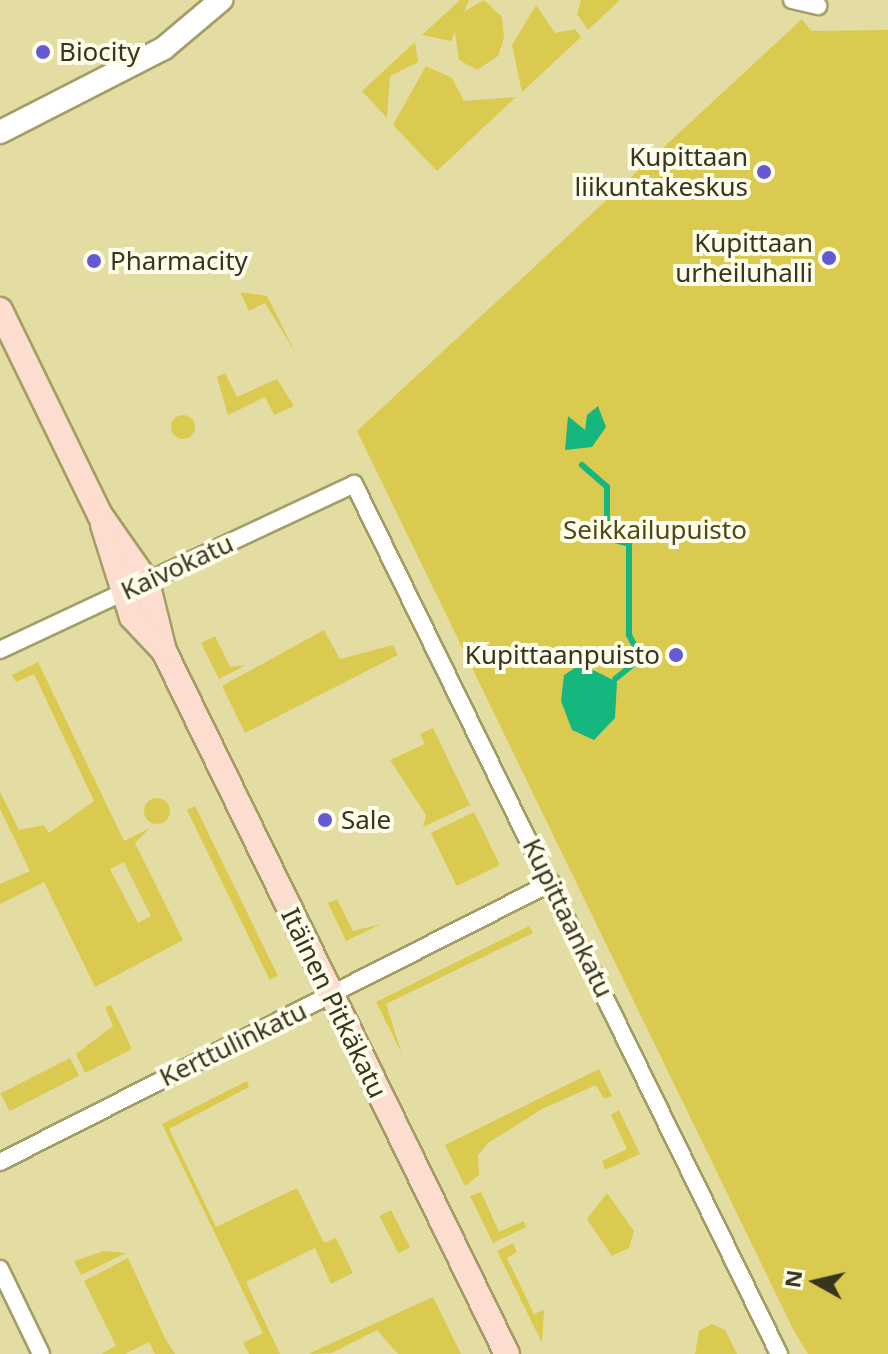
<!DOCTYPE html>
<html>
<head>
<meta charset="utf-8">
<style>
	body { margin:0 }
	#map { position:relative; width:888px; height:1354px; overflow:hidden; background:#e4dda3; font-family:"Noto Sans",sans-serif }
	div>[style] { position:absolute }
	.green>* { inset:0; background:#daca4f; transform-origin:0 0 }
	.round { border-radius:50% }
	.water>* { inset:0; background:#16b67f }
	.stream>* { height:6px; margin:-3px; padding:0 3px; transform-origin:3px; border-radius:3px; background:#16b67f }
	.roads { filter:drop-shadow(2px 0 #a49d64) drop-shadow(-2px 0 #a49d64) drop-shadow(0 2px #a49d64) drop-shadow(0 -2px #a49d64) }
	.minor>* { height:16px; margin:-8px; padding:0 8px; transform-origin:8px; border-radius:8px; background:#fff }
	.tertiary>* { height:22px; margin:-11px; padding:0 11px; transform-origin:11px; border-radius:11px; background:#fff }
	.secondary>* { height:24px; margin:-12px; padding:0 12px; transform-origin:12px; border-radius:12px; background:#fcddd0 }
	.dots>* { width:22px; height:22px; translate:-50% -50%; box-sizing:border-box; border:4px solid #fefdeb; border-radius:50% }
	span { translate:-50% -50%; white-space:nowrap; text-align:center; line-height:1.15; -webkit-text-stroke:8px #fefdeb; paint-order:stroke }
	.poi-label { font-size:26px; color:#38351e }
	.left { translate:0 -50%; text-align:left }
	.right { translate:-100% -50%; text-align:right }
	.park-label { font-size:26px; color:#4f4915 }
	.street-label { font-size:26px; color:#38351e }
	.north { position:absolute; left:776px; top:1242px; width:80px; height:80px; -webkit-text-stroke:6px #fefdeb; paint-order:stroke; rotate:278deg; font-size:22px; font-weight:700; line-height:32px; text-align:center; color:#38351e }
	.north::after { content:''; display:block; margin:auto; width:28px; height:36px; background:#38351e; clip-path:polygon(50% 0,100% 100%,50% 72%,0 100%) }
</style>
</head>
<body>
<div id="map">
	<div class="green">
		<div style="clip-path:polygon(460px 0,469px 0,451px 41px,422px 35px)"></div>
		<div style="clip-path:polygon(484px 0,502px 17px,504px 38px,498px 56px,477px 70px,459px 60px,455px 33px,463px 12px)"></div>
		<div style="clip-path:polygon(581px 0,620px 0,588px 30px,577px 14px)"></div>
		<div style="clip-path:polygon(536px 5px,555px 33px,575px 29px,581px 37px,522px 92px,512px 45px)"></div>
		<div style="clip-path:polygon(802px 19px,811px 31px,888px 30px,888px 1354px,808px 1354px,793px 1329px,357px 431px)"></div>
		<div style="clip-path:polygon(415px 42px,418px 62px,390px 76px,387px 118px,362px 91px)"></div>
		<div style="clip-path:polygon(426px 66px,452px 78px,464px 101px,516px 97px,437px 171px,393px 125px)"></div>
		<div style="clip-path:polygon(240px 292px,267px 296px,296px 354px,265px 303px,249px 311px)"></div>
		<div style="clip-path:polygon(225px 373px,237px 397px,277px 379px,294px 406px,274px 415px,265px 397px,228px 415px,217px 377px)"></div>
		<div class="round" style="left:171px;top:415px;width:24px;height:24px"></div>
		<div style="clip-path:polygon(324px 630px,340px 659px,393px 645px,398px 655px,245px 733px,222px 686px)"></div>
		<div style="clip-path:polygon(215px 636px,230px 667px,246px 665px,219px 679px,201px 643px)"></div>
		<div style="clip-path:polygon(evenodd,38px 662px,124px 841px,150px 828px,135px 843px,183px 940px,95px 987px,44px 882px,0 904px,0 884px,30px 871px,0 809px,0 792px,19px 830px,44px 825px,49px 833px,94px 801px,34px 674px,16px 682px,12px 675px,38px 662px,124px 862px,151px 916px,138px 923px,110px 869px,124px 862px)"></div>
		<div style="clip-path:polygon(433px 728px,470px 805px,423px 827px,426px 815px,390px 760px,425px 744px,420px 734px)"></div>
		<div class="round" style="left:144px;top:798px;width:26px;height:26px"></div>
		<div style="left:195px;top:806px;width:189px;height:9px;rotate:64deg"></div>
		<div style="left:474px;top:812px;width:59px;height:48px;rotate:64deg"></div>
		<div style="clip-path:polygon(337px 899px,353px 931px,381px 924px,346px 941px,328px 903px)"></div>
		<div style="clip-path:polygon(529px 926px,533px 933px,386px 1004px,402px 1054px,376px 1002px)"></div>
		<div style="clip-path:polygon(111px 1005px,132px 1049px,85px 1073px,76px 1054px,113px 1026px,105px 1007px)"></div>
		<div style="left:70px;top:1058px;width:20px;height:78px;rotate:63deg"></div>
		<div style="clip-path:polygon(599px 1069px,612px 1096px,604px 1099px,596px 1085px,542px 1109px,488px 1143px,478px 1155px,479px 1175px,465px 1186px,445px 1145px)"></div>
		<div style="clip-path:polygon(247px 1081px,249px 1087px,169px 1129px,216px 1227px,297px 1188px,324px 1243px,336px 1238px,353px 1273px,331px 1284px,315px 1248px,246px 1282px,280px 1354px,249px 1354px,243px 1343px,263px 1333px,162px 1124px)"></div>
		<div style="clip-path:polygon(619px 1110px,640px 1154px,605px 1170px,602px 1161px,627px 1149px,611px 1115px)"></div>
		<div style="clip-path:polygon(481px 1192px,499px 1232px,524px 1221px,526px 1227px,493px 1243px,470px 1196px)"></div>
		<div style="clip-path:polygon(607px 1193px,634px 1231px,629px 1248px,612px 1256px,587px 1219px)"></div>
		<div style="left:391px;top:1210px;width:42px;height:13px;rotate:63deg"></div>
		<div style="clip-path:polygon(513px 1243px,517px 1252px,507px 1258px,534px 1314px,544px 1310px,542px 1343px,497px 1251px)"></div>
		<div style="clip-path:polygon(104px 1251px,126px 1253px,81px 1275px,74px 1261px)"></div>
		<div style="clip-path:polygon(128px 1258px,166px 1340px,175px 1354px,155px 1354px,149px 1342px,125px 1354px,101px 1354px,116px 1346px,84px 1281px)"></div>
		<div style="clip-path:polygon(433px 1297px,461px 1354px,398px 1354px,377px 1330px,332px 1353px,308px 1354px)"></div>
		<div style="clip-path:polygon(712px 1324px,725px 1330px,737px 1354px,695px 1354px,699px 1331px)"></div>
	</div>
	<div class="water">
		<div style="clip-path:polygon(598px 406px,606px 427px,592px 447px,565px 450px,568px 416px,585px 430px,587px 415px)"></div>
		<div style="clip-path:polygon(581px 664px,617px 682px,615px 718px,594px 740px,572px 730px,561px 701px,564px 675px)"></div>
	</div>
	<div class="stream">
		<div style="left:582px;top:465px;width:33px;rotate:41deg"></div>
		<div style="left:607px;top:487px;width:51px;rotate:90deg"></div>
		<div style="left:607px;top:538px;width:23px;rotate:15deg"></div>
		<div style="left:629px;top:544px;width:91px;rotate:90deg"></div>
		<div style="left:629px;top:635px;width:26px;rotate:62deg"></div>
		<div style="left:641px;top:658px;width:33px;rotate:141deg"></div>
	</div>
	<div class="roads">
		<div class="minor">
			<div style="left:792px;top:0;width:27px;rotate:13deg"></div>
			<div style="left:0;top:650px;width:391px;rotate:-25.1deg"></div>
			<div style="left:354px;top:484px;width:968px;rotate:63.96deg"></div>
			<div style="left:0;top:1162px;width:618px;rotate:-26.86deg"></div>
			<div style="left:0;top:1269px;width:94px;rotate:64.2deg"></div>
		</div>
		<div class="tertiary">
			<div style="left:0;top:132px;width:184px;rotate:-27.1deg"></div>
			<div style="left:164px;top:48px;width:75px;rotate:-40.1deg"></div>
		</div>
		<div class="secondary">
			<div style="left:0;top:310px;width:228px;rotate:64deg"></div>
			<div style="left:100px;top:515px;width:82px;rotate:55deg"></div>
			<div style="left:147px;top:582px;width:71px;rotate:76.2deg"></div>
			<div style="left:164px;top:651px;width:782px;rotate:63.99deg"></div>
			<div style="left:103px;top:525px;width:96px;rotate:72.5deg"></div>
			<div style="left:132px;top:617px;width:47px;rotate:46.7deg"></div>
		</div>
	</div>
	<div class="dots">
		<div style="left:43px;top:52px;background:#645ad3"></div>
		<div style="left:764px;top:172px;background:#645ad3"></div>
		<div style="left:829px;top:258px;background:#645ad3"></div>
		<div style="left:94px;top:261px;background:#645ad3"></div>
		<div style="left:676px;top:655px;background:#645ad3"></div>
		<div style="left:325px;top:820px;background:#645ad3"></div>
	</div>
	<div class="poi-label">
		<span class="left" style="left:59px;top:52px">Biocity</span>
		<span class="right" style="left:748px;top:172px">Kupittaan<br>liikuntakeskus</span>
		<span class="right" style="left:813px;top:258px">Kupittaan<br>urheiluhalli</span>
		<span class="left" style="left:110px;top:261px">Pharmacity</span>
		<span class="right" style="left:660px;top:655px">Kupittaanpuisto</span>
		<span class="left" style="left:341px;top:820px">Sale</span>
	</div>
	<div class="park-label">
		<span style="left:655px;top:530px">Seikkailupuisto</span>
	</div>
	<div class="street-label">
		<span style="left:177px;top:567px;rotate:-25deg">Kaivokatu</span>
		<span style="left:568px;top:918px;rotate:64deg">Kupittaankatu</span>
		<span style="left:334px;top:1003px;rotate:64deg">Itäinen Pitkäkatu</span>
		<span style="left:233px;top:1044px;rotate:-26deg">Kerttulinkatu</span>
	</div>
	<div class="north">N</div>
</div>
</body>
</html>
